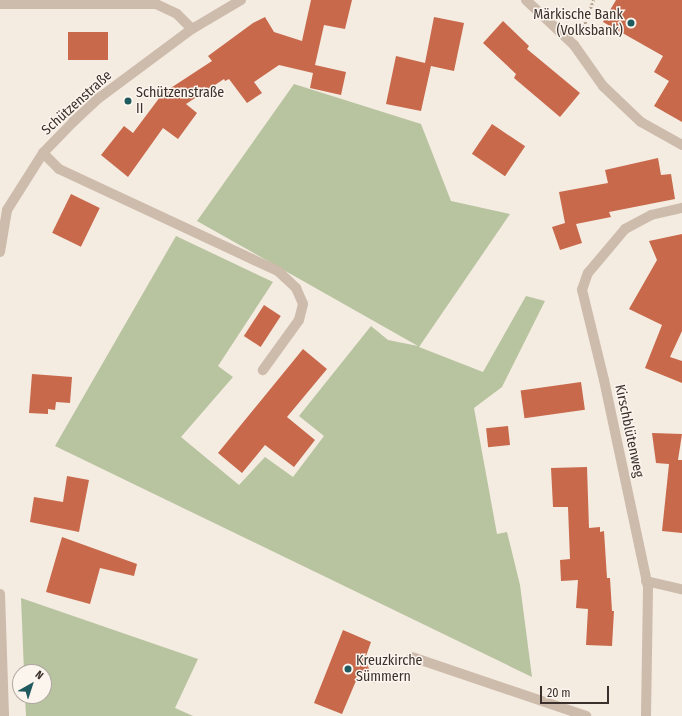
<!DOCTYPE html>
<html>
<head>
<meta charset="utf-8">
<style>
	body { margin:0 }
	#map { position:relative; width:682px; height:716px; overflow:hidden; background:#f4ebe1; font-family:"Fira Sans Condensed",sans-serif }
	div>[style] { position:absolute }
	.green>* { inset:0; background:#b8c4a0 }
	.building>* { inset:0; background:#c8694b; transform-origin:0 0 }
	.path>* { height:2.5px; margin-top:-1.25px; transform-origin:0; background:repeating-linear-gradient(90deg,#b9a596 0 2px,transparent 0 4px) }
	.minor>* { height:10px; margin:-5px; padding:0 5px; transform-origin:5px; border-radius:5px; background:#cdbbac }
	.dots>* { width:11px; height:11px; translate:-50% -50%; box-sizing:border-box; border:2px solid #fbf5ee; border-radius:50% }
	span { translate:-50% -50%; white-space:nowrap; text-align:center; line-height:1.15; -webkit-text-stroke:3px #fbf5ee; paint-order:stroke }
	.poi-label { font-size:14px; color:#3b302b }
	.right { translate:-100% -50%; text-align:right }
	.left { translate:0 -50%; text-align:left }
	.street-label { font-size:14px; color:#3b302b }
	.north { position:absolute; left:12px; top:664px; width:40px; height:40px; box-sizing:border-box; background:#fbf5ee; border:1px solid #aea6a0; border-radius:50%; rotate:39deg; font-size:11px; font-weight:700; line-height:16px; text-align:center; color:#3b302b }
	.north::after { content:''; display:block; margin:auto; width:14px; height:18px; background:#1f5a5e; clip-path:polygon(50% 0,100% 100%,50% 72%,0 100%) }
	.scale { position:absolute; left:540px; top:686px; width:69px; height:18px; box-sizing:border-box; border:2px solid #3b302b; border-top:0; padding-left:5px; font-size:12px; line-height:14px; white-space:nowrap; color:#3b302b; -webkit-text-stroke:3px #fbf5ee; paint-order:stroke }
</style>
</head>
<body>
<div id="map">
	<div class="green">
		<div style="clip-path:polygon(294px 84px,421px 124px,451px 201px,510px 214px,419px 347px,483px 372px,526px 296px,545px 301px,502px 387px,474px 408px,497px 534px,507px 532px,520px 585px,532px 677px,55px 446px,176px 236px,273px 282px,218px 366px,233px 377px,181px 437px,239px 485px,265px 457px,293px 477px,324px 436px,299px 416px,371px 326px,388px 340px,418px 346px,197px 221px)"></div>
		<div style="clip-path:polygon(21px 598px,198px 659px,175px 708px,193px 716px,26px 716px,25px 696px,44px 696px,44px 672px,24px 672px)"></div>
	</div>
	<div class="building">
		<div style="clip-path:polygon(311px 0,352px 0,345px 29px,324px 25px,315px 65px,346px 72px,341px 95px,310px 88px,313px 73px,279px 65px,254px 82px,262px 93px,247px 103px,229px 79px,225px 81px,224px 79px,186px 104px,197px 113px,178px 139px,163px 128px,128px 177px,101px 155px,124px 126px,133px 133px,163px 93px,212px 61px,208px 56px,253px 23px,265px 17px,274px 32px,302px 41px)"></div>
		<div style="clip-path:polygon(616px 0,682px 0,682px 122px,654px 106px,669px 81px,654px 72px,663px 56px,603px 22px)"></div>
		<div style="clip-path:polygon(434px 17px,464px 23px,454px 71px,431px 66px,421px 111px,386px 104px,396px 56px,425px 63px)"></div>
		<div style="clip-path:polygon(503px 21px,529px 46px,527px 49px,580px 93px,560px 117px,514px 78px,516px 74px,483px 43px)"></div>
		<div style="left:68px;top:32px;width:40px;height:28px"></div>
		<div style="left:492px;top:124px;width:40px;height:36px;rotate:34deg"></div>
		<div style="clip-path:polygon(658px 158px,661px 175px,671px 174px,675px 199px,609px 212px,611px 217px,576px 224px,582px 243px,560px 250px,552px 227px,565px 223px,559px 192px,608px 183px,605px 170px)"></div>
		<div style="left:71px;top:194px;width:32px;height:43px;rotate:26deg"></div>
		<div style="clip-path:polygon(682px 234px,682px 331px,670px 357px,682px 361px,682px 383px,645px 368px,662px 325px,629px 309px,657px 260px,649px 241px)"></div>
		<div style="left:264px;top:305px;width:20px;height:37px;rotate:33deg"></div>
		<div style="clip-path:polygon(303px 349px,327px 369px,287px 417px,315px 440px,294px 467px,265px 445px,242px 473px,218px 453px)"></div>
		<div style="clip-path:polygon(32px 374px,72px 377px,70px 403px,56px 402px,55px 410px,48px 409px,48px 414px,29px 413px)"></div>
		<div style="left:581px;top:382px;width:28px;height:61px;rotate:82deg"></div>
		<div style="left:508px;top:426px;width:19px;height:22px;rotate:84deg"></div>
		<div style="clip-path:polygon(652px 433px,682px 434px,678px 460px,682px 460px,682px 533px,662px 531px,669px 464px,656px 463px)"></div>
		<div style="clip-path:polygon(587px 467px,589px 528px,600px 527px,600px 532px,604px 531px,607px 578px,610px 578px,612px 611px,614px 611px,612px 646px,586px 645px,588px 609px,576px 608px,578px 580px,561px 581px,560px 560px,570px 559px,568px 507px,553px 507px,551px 468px)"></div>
		<div style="clip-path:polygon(67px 476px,89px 480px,79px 532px,30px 522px,34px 497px,63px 502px)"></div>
		<div style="clip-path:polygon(62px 537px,137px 564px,134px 576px,100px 568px,90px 604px,46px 592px)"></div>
		<div style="clip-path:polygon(343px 630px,371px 642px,365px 659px,375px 683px,358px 676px,342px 714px,314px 703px)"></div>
	</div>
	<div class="path">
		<div style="left:582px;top:31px;width:33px;rotate:-70deg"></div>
	</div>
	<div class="minor">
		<div style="left:526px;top:0;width:66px;rotate:43.2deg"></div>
		<div style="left:574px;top:45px;width:50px;rotate:54.7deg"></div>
		<div style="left:603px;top:86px;width:52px;rotate:43.5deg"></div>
		<div style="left:641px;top:122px;width:47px;rotate:29.3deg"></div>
		<div style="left:0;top:4px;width:156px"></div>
		<div style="left:156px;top:4px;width:23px;rotate:25deg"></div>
		<div style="left:177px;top:14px;width:21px;rotate:45deg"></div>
		<div style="left:43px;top:153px;width:23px;rotate:45deg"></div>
		<div style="left:59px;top:169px;width:242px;rotate:25deg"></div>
		<div style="left:278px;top:271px;width:25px;rotate:43deg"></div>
		<div style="left:296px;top:288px;width:17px;rotate:66deg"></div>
		<div style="left:303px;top:304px;width:16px;rotate:104deg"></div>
		<div style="left:299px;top:320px;width:62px;rotate:125.8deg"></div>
		<div style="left:0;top:252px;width:43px;rotate:-80.5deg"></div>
		<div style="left:7px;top:210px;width:67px;rotate:-57.7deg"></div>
		<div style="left:43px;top:153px;width:43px;rotate:-45.9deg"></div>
		<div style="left:73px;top:122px;width:35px;rotate:-43deg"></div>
		<div style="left:99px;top:98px;width:116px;rotate:-36.6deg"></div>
		<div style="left:192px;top:29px;width:57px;rotate:-30.6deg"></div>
		<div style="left:646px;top:581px;width:37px;rotate:13deg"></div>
		<div style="left:0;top:594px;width:122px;rotate:88.1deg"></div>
		<div style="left:412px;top:657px;width:184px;rotate:18.7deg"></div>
		<div style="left:646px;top:716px;width:129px;rotate:-89.1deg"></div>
		<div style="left:648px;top:587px;width:212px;rotate:-102deg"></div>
		<div style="left:604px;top:380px;width:93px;rotate:-103.7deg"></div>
		<div style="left:582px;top:290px;width:18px;rotate:-71deg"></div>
		<div style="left:588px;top:273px;width:57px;rotate:-49.9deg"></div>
		<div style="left:625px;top:229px;width:30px;rotate:-28deg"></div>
		<div style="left:651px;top:215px;width:32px;rotate:-13deg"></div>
	</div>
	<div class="dots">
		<div style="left:631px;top:23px;background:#1f5a5e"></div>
		<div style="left:128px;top:101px;background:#1f5a5e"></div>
		<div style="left:348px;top:669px;background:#1f5a5e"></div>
	</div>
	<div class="poi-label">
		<span class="right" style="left:623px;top:23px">Märkische Bank<br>(Volksbank)</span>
		<span class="left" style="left:136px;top:101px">Schützenstraße<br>II</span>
		<span class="left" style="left:356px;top:669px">Kreuzkirche<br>Sümmern</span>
	</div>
	<div class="street-label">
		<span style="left:77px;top:103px;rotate:-42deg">Schützenstraße</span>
		<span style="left:629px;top:431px;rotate:78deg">Kirschblütenweg</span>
	</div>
	<div class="north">N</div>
	<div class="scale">20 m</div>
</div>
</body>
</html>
